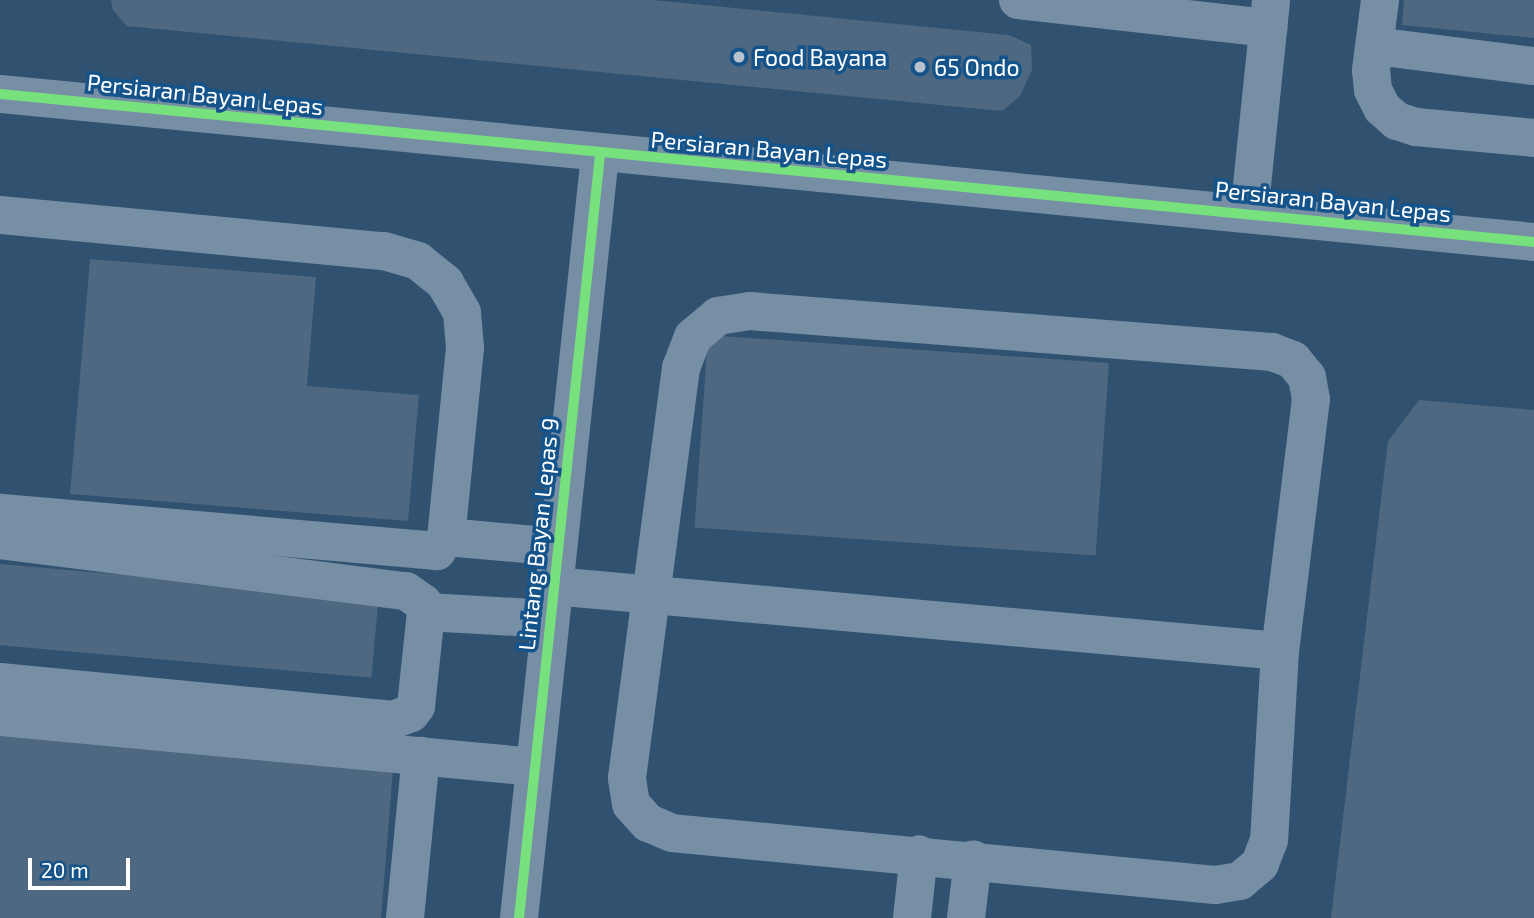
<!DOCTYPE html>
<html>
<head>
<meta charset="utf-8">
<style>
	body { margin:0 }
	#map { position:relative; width:1534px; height:918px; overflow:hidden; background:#305270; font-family:"Exo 2",sans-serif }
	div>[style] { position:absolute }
	.building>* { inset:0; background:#4d6880; transform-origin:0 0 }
	.minor>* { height:38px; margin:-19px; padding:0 19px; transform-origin:19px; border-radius:19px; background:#778fa5 }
	.cycleway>* { height:10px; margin:-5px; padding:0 5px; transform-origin:5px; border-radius:5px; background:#77e17e }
	.dots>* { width:19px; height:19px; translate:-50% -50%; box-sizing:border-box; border:4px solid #15538b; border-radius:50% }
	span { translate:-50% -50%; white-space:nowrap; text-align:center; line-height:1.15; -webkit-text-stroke:7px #15538b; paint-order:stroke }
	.poi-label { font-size:23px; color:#fff }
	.left { translate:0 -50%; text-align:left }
	.street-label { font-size:23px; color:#fff }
	.scale { position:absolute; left:28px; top:858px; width:102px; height:32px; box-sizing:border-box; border:4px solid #fff; border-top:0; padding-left:9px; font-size:21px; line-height:24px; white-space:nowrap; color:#fff; -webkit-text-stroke:5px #15538b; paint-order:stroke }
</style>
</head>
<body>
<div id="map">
	<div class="building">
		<div style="clip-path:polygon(111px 0,653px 0,1009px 35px,1031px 45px,1032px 70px,1020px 96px,1002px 111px,127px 26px,113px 10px)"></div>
		<div style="clip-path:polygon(1404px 0,1534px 0,1534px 38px,1402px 25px)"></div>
		<div style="clip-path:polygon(90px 259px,316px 277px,307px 386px,419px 395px,408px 521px,70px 494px)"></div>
		<div style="left:708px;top:335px;width:402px;height:193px;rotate:4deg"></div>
		<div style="clip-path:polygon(1419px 400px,1534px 410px,1534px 918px,1331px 918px,1388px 441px)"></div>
		<div style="left:0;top:564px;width:380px;height:81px;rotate:5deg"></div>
		<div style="clip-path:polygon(0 729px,394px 757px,381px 918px,0 918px)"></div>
	</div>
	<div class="minor">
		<div style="left:1018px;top:0;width:252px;rotate:6.4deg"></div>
		<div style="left:1380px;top:0;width:71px;rotate:97.3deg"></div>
		<div style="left:1371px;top:70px;width:20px;rotate:84deg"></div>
		<div style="left:1373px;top:90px;width:20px;rotate:63deg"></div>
		<div style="left:1382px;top:108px;width:20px;rotate:41deg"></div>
		<div style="left:1397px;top:121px;width:20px;rotate:18deg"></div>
		<div style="left:1416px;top:127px;width:119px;rotate:5.3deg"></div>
		<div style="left:1375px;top:46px;width:160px;rotate:7.2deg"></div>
		<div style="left:0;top:94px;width:1541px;rotate:5.51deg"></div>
		<div style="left:1249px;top:214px;width:215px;rotate:-84.1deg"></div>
		<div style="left:0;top:215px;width:386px;rotate:5.4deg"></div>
		<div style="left:384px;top:251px;width:35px;rotate:16deg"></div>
		<div style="left:418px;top:261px;width:35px;rotate:39deg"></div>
		<div style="left:445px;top:283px;width:34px;rotate:60deg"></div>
		<div style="left:462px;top:313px;width:35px;rotate:85deg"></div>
		<div style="left:465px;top:348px;width:190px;rotate:95.7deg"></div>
		<div style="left:446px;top:537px;width:17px;rotate:123deg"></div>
		<div style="left:437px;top:551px;width:439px;rotate:-175deg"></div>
		<div style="left:750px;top:311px;width:524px;rotate:4.49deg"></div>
		<div style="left:1272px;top:352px;width:22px;rotate:21deg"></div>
		<div style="left:1293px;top:360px;width:22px;rotate:51deg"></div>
		<div style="left:1307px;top:377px;width:22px;rotate:80deg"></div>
		<div style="left:1311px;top:399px;width:254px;rotate:97deg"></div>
		<div style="left:1280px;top:651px;width:189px;rotate:93.3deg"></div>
		<div style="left:1269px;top:840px;width:26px;rotate:111deg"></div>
		<div style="left:1260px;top:864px;width:26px;rotate:140deg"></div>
		<div style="left:1240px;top:881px;width:25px;rotate:171deg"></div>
		<div style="left:1215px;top:885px;width:545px;rotate:-174.53deg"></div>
		<div style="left:672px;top:833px;width:26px;rotate:-157deg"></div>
		<div style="left:648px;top:823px;width:25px;rotate:-132deg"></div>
		<div style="left:631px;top:804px;width:26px;rotate:-99deg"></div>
		<div style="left:627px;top:778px;width:414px;rotate:-82.5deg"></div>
		<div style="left:681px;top:368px;width:33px;rotate:-69deg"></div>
		<div style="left:693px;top:337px;width:33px;rotate:-40deg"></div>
		<div style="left:718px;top:316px;width:32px;rotate:-9deg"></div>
		<div style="left:446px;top:537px;width:111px;rotate:5.1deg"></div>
		<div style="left:0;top:540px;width:409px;rotate:7.2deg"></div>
		<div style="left:406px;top:591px;width:21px;rotate:35deg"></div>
		<div style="left:423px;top:603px;width:9px;rotate:72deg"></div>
		<div style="left:426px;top:612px;width:124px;rotate:3.2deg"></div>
		<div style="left:553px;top:586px;width:730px;rotate:5.11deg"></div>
		<div style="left:0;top:682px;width:395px;rotate:5.5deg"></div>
		<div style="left:393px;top:720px;width:19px;rotate:-21deg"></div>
		<div style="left:411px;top:713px;width:9px;rotate:-54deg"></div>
		<div style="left:416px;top:706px;width:95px;rotate:-83.9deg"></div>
		<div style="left:0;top:717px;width:537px;rotate:5.34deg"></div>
		<div style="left:405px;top:918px;width:163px;rotate:-84.4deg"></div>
		<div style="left:519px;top:918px;width:767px;rotate:-83.94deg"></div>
		<div style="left:912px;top:918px;width:64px;rotate:-83.8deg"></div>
		<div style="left:966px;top:918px;width:59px;rotate:-83.2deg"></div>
	</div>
	<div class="cycleway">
		<div style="left:0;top:94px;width:1541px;rotate:5.51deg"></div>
		<div style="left:519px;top:918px;width:767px;rotate:-83.94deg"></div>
	</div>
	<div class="dots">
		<div style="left:739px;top:57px;background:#b7c2cd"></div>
		<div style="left:920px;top:67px;background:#b7c2cd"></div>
	</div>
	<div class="poi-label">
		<span class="left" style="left:753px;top:57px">Food Bayana</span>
		<span class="left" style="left:934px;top:67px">65 Ondo</span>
	</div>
	<div class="street-label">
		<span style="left:205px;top:94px;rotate:6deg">Persiaran Bayan Lepas</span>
		<span style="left:769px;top:149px;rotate:5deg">Persiaran Bayan Lepas</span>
		<span style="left:1333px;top:201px;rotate:6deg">Persiaran Bayan Lepas</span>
		<span style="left:538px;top:534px;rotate:-84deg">Lintang Bayan Lepas 9</span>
	</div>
	<div class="scale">20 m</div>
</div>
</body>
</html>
